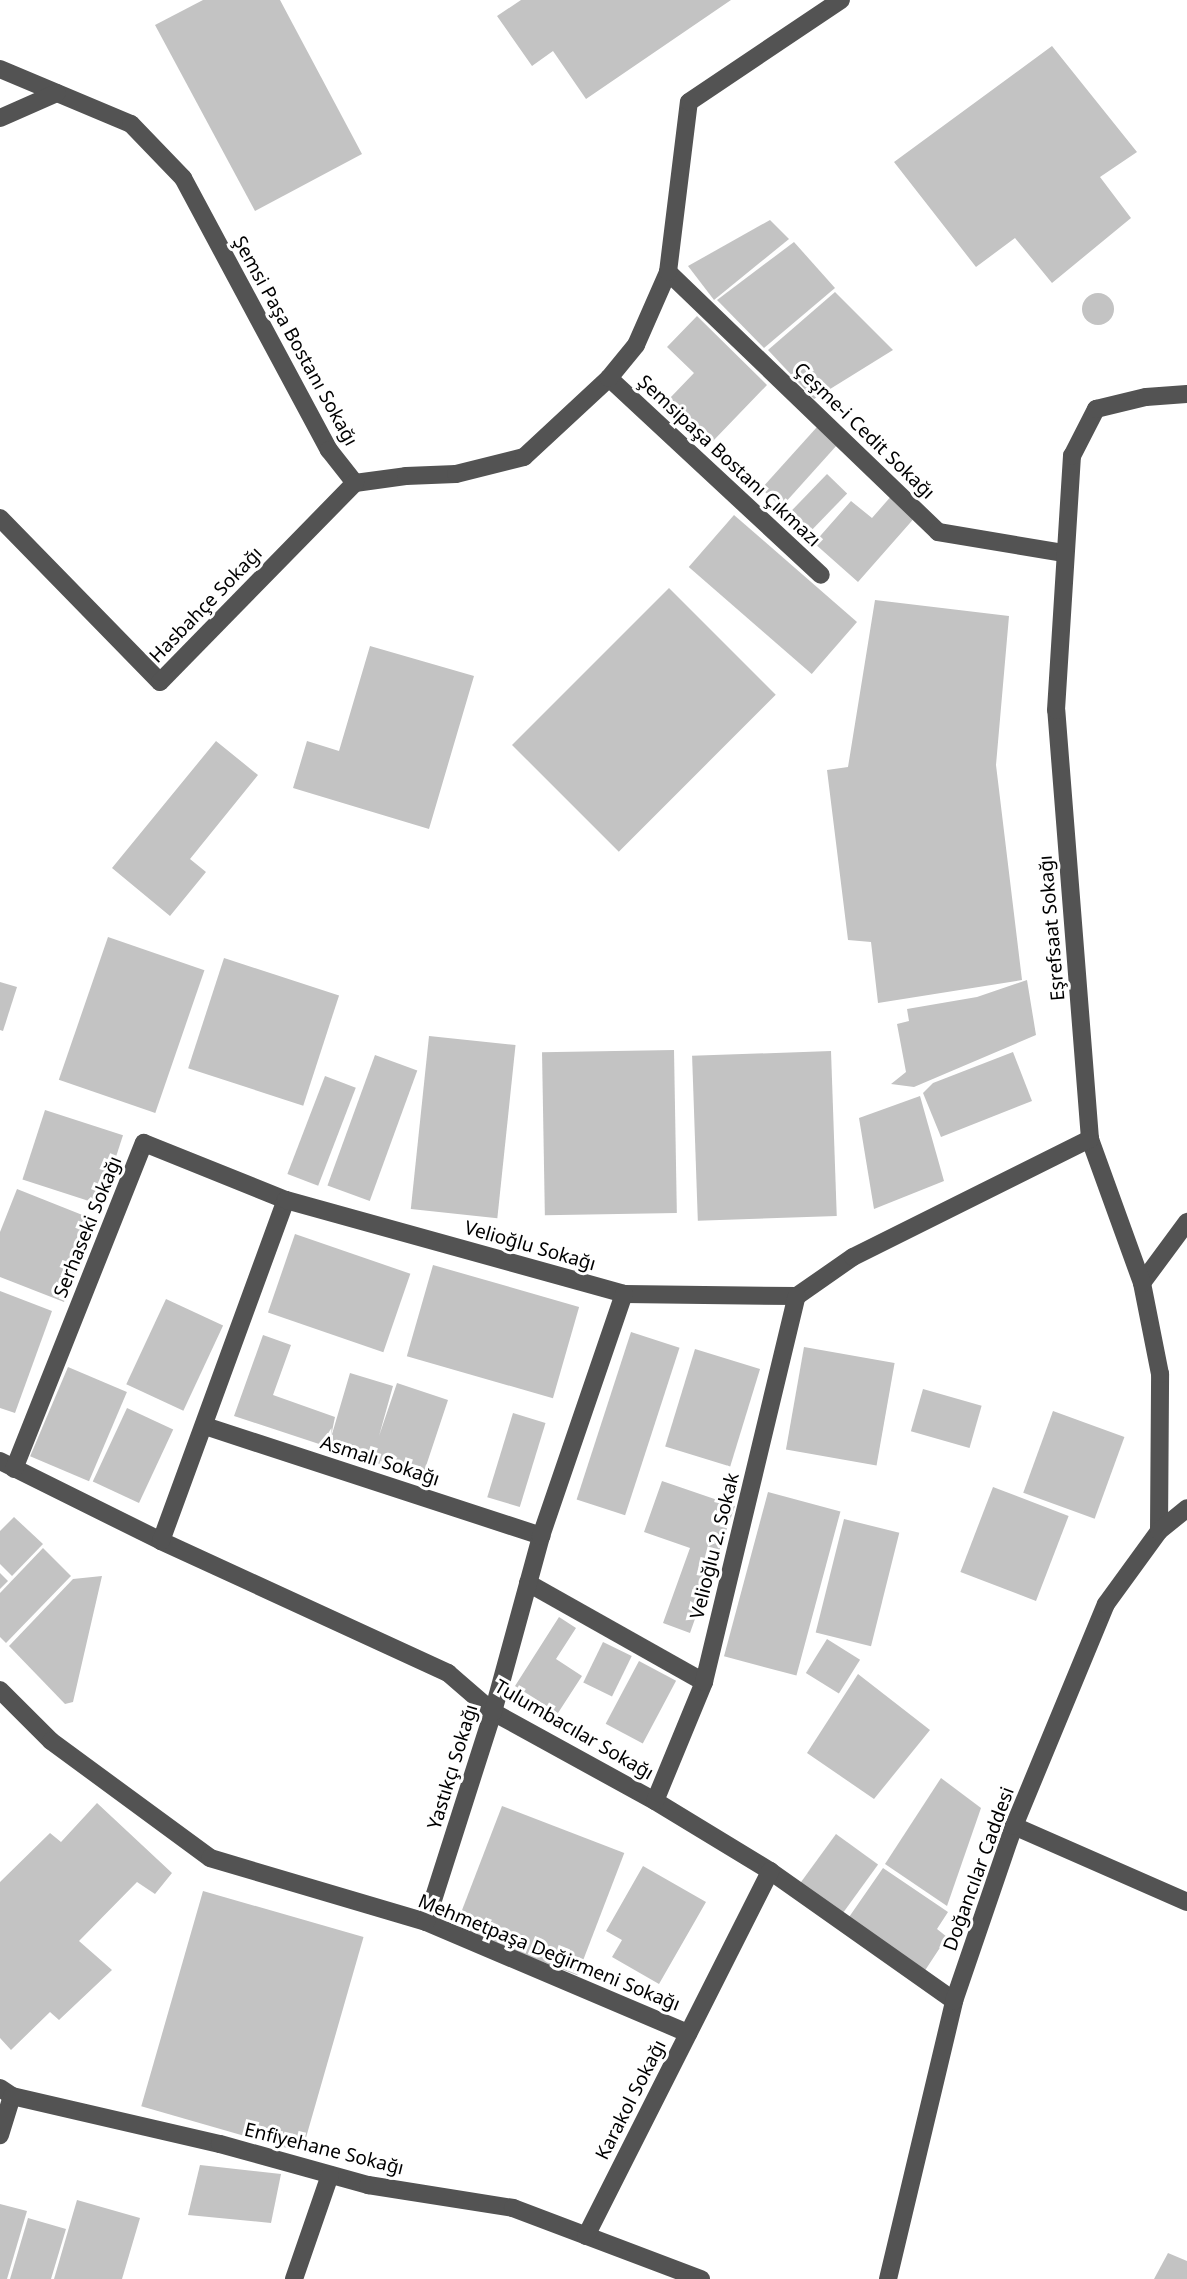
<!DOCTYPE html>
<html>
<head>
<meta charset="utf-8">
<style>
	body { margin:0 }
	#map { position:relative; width:1187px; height:2279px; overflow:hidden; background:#fff; font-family:"Noto Sans",sans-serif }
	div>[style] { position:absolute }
	.building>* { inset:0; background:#c3c3c3; transform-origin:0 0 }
	.round { border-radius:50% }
	.minor>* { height:18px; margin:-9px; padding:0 9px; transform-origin:9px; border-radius:9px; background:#535353 }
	span { translate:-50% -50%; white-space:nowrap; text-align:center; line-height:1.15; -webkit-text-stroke:6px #fff; paint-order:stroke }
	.street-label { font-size:19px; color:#000 }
</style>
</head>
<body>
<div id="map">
	<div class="building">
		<div style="clip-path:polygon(203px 0,280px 0,362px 154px,255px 211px,155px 25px)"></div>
		<div style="clip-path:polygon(521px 0,731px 0,586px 99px,553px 51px,532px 66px,497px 16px)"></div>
		<div style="clip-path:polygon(1052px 46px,1137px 152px,1100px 177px,1131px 218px,1052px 283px,1015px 238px,976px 267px,894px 162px)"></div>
		<div style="clip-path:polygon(770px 220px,789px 239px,714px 300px,688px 266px)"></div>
		<div style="clip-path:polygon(794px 242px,835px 288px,764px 348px,717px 300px)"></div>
		<div style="clip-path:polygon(835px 292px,893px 350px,814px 399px,768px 350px)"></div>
		<div class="round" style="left:1082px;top:293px;width:32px;height:32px"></div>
		<div style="clip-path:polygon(697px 316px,767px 385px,713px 441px,670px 398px,694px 373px,667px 347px)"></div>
		<div style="left:817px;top:427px;width:27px;height:83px;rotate:42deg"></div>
		<div style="left:827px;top:474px;width:28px;height:54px;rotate:44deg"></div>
		<div style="clip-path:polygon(893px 494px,917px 515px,858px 582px,814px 543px,851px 501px,872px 518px)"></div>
		<div style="left:734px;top:515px;width:163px;height:69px;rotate:41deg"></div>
		<div style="left:669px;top:588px;width:151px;height:222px;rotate:45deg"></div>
		<div style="clip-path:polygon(875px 600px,1009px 616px,996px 765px,1022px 980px,878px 1003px,871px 942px,848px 940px,827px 770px,848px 767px)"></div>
		<div style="clip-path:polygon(370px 646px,474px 676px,429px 829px,293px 788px,307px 741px,339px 751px)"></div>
		<div style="clip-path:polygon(216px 741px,258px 775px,190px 859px,206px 872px,170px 916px,112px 868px)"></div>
		<div style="left:108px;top:937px;width:102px;height:151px;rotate:19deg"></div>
		<div style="left:224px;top:958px;width:121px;height:116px;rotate:18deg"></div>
		<div style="clip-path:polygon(1027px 980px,1036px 1035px,914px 1087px,891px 1084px,906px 1072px,897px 1024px,909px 1021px,907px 1009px,977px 997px)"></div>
		<div style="clip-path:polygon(0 982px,17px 987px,3px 1031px,0 1030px)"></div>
		<div style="left:429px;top:1036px;width:87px;height:174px;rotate:6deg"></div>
		<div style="left:674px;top:1050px;width:163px;height:132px;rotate:89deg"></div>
		<div style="left:831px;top:1051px;width:165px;height:139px;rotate:88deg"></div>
		<div style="clip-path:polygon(1013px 1052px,1032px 1101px,941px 1137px,923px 1093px,933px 1083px)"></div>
		<div style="left:375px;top:1055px;width:45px;height:139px;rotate:20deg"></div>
		<div style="left:325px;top:1076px;width:33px;height:105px;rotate:21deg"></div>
		<div style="clip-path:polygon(920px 1096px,944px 1181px,874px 1209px,859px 1118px)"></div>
		<div style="left:45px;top:1110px;width:82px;height:73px;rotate:18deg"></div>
		<div style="clip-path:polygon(17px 1189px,95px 1220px,64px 1302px,0 1277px,0 1232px)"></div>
		<div style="left:295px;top:1234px;width:122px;height:83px;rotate:19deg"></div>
		<div style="left:433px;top:1265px;width:152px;height:95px;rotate:16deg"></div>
		<div style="clip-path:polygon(0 1291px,52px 1311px,15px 1413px,0 1408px)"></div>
		<div style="left:166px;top:1299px;width:63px;height:94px;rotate:25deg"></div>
		<div style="left:631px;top:1332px;width:51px;height:176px;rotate:18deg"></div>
		<div style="clip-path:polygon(263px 1335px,291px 1345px,273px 1395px,335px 1417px,330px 1441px,350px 1373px,393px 1386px,379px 1436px,397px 1383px,448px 1400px,422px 1478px,234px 1416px)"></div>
		<div style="left:804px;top:1347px;width:92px;height:104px;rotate:10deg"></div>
		<div style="left:695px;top:1349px;width:68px;height:102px;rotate:17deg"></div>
		<div style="left:68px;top:1367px;width:64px;height:97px;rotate:23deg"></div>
		<div style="left:923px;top:1389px;width:61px;height:44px;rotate:16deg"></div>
		<div style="left:127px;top:1408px;width:51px;height:81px;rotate:25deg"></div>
		<div style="left:1053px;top:1411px;width:76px;height:87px;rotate:20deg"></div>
		<div style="left:513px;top:1413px;width:34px;height:88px;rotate:17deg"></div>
		<div style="clip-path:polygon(662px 1481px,735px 1506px,690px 1633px,663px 1623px,690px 1548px,644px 1532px)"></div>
		<div style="left:993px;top:1487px;width:81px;height:91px;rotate:21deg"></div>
		<div style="left:768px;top:1492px;width:75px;height:170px;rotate:15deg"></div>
		<div style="clip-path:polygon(14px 1517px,43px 1544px,12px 1576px,0 1564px,0 1531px)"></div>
		<div style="left:844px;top:1519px;width:57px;height:117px;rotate:14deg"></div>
		<div style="clip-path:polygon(43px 1548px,71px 1576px,6px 1643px,0 1637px,0 1593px)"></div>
		<div style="clip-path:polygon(0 1573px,8px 1581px,0 1589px)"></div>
		<div style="clip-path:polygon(102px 1576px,73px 1702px,65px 1704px,9px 1646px,73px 1579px)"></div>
		<div style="clip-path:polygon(559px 1617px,576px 1628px,556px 1659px,582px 1676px,558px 1713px,515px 1686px)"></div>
		<div style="left:827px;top:1639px;width:39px;height:40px;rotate:32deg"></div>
		<div style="left:603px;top:1642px;width:32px;height:45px;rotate:26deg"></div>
		<div style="left:639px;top:1661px;width:42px;height:71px;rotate:28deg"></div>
		<div style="clip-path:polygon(858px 1674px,930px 1730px,874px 1799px,807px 1753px)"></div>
		<div style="clip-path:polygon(941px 1778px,981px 1808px,947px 1906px,885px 1864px)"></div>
		<div style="clip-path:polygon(97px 1803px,172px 1873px,155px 1894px,137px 1882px,79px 1941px,112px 1970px,59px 2020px,50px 2012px,11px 2050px,0 2038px,0 1882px,50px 1833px,61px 1842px)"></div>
		<div style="left:502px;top:1806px;width:131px;height:131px;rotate:21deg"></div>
		<div style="left:836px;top:1834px;width:52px;height:65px;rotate:36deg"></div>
		<div style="clip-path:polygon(643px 1866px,706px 1902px,659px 1984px,612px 1957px,622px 1940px,606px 1931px)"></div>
		<div style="clip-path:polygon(883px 1868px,948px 1912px,937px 1929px,947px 1937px,924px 1972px,847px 1920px)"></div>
		<div style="left:203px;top:1891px;width:167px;height:224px;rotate:16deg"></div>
		<div style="clip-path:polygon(200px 2165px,281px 2174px,271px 2223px,188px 2215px)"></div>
		<div style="clip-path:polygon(77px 2200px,140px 2218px,122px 2279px,54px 2279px)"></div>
		<div style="clip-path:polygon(0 2204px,27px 2211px,7px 2279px,0 2279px)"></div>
		<div style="clip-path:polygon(28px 2218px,66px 2229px,51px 2279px,10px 2279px)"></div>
		<div style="clip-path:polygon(1168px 2253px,1187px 2261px,1187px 2279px,1154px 2279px)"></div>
	</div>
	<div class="minor">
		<div style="left:0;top:69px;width:142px;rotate:22.8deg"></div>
		<div style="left:131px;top:124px;width:75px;rotate:46.1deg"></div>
		<div style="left:183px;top:178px;width:309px;rotate:61.8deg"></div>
		<div style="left:329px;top:450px;width:42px;rotate:51.8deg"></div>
		<div style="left:0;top:118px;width:62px;rotate:-23.7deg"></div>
		<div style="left:668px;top:272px;width:375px;rotate:43.9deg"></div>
		<div style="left:938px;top:532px;width:128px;rotate:9.5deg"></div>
		<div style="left:609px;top:378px;width:289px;rotate:42.9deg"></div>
		<div style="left:355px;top:483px;width:51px;rotate:-7.8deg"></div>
		<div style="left:406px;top:476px;width:50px;rotate:-2.3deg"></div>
		<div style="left:456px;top:474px;width:70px;rotate:-14deg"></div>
		<div style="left:524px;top:457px;width:116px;rotate:-42.9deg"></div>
		<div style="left:609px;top:378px;width:43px;rotate:-50.7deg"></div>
		<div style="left:636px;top:345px;width:80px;rotate:-66.3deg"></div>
		<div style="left:668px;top:272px;width:171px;rotate:-83deg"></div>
		<div style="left:689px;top:102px;width:183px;rotate:-33.9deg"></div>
		<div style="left:0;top:518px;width:229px;rotate:45.7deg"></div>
		<div style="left:160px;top:682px;width:279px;rotate:-45.6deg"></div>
		<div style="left:1142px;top:1283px;width:76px;rotate:-53.6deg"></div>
		<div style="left:205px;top:1426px;width:354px;rotate:18.1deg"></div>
		<div style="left:0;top:1461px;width:180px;rotate:26.4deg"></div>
		<div style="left:161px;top:1541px;width:316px;rotate:24.7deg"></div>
		<div style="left:448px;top:1673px;width:60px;rotate:40.9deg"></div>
		<div style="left:493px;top:1712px;width:185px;rotate:28.8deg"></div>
		<div style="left:655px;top:1801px;width:135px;rotate:31.3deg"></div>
		<div style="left:770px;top:1871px;width:225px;rotate:35.2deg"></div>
		<div style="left:14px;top:1469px;width:351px;rotate:-68.3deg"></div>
		<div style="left:144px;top:1143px;width:153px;rotate:21.9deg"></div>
		<div style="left:1159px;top:1531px;width:157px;rotate:-89.6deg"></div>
		<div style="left:1160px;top:1374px;width:93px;rotate:-101.2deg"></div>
		<div style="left:1142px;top:1283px;width:153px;rotate:-109.9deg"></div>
		<div style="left:1090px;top:1139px;width:430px;rotate:-94.5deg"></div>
		<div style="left:1056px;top:710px;width:255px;rotate:-86.4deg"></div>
		<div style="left:1072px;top:456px;width:53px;rotate:-62.9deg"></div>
		<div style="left:1096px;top:409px;width:51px;rotate:-13.5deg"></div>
		<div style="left:1146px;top:397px;width:41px;rotate:-4.2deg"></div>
		<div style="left:161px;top:1541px;width:363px;rotate:-69.9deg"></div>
		<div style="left:286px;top:1200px;width:351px;rotate:15.5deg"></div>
		<div style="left:624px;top:1294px;width:173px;rotate:0.7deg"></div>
		<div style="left:797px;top:1296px;width:68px;rotate:-34.9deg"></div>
		<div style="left:853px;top:1257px;width:265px;rotate:-26.5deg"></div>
		<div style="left:528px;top:1583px;width:202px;rotate:29.4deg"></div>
		<div style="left:0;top:1690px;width:72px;rotate:45deg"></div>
		<div style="left:51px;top:1741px;width:197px;rotate:36.3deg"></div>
		<div style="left:210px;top:1858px;width:225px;rotate:16.5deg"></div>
		<div style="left:426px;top:1922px;width:285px;rotate:23deg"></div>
		<div style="left:655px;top:1801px;width:129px;rotate:-67.6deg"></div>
		<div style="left:704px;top:1682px;width:397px;rotate:-76.5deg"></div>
		<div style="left:1014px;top:1826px;width:189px;rotate:23.7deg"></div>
		<div style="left:426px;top:1922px;width:220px;rotate:-72.3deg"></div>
		<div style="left:493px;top:1712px;width:182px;rotate:-74.7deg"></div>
		<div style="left:541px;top:1536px;width:256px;rotate:-71.1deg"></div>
		<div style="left:0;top:2088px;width:14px;rotate:34deg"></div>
		<div style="left:12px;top:2096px;width:41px;rotate:107.1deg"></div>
		<div style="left:12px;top:2096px;width:213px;rotate:13deg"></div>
		<div style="left:220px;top:2144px;width:154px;rotate:15.5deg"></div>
		<div style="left:368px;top:2185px;width:147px;rotate:9deg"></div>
		<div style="left:513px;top:2208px;width:201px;rotate:20.7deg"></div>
		<div style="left:586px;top:2236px;width:409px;rotate:-63.2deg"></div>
		<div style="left:294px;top:2279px;width:110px;rotate:-70.9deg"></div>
		<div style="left:888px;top:2279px;width:286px;rotate:-76.6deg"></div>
		<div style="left:954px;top:2001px;width:185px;rotate:-71.1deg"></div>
		<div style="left:1014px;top:1826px;width:240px;rotate:-67.5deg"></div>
		<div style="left:1106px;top:1604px;width:90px;rotate:-54deg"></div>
		<div style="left:1159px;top:1531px;width:36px;rotate:-39deg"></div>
	</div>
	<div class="street-label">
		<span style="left:295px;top:341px;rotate:61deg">Şemsi Paşa Bostanı Sokağı</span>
		<span style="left:864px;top:431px;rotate:44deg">Çeşme-i Cedit Sokağı</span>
		<span style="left:729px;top:461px;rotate:43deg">Şemsipaşa Bostanı Çıkmazı</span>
		<span style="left:206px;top:605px;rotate:-46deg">Hasbahçe Sokağı</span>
		<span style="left:1052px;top:928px;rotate:-95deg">Eşrefsaat Sokağı</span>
		<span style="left:88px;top:1227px;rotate:-68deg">Serhaseki Sokağı</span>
		<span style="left:530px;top:1246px;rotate:16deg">Velioğlu Sokağı</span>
		<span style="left:380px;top:1461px;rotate:18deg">Asmalı Sokağı</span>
		<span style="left:715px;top:1546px;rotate:-76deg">Velioğlu 2. Sokak</span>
		<span style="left:574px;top:1730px;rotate:30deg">Tulumbacılar Sokağı</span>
		<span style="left:453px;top:1767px;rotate:-73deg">Yastıkçı Sokağı</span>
		<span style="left:979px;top:1869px;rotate:-70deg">Doğancılar Caddesi</span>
		<span style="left:549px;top:1953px;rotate:22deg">Mehmetpaşa Değirmeni Sokağı</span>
		<span style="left:631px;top:2100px;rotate:-63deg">Karakol Sokağı</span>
		<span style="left:324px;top:2149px;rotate:14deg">Enfiyehane Sokağı</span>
	</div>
</div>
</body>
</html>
